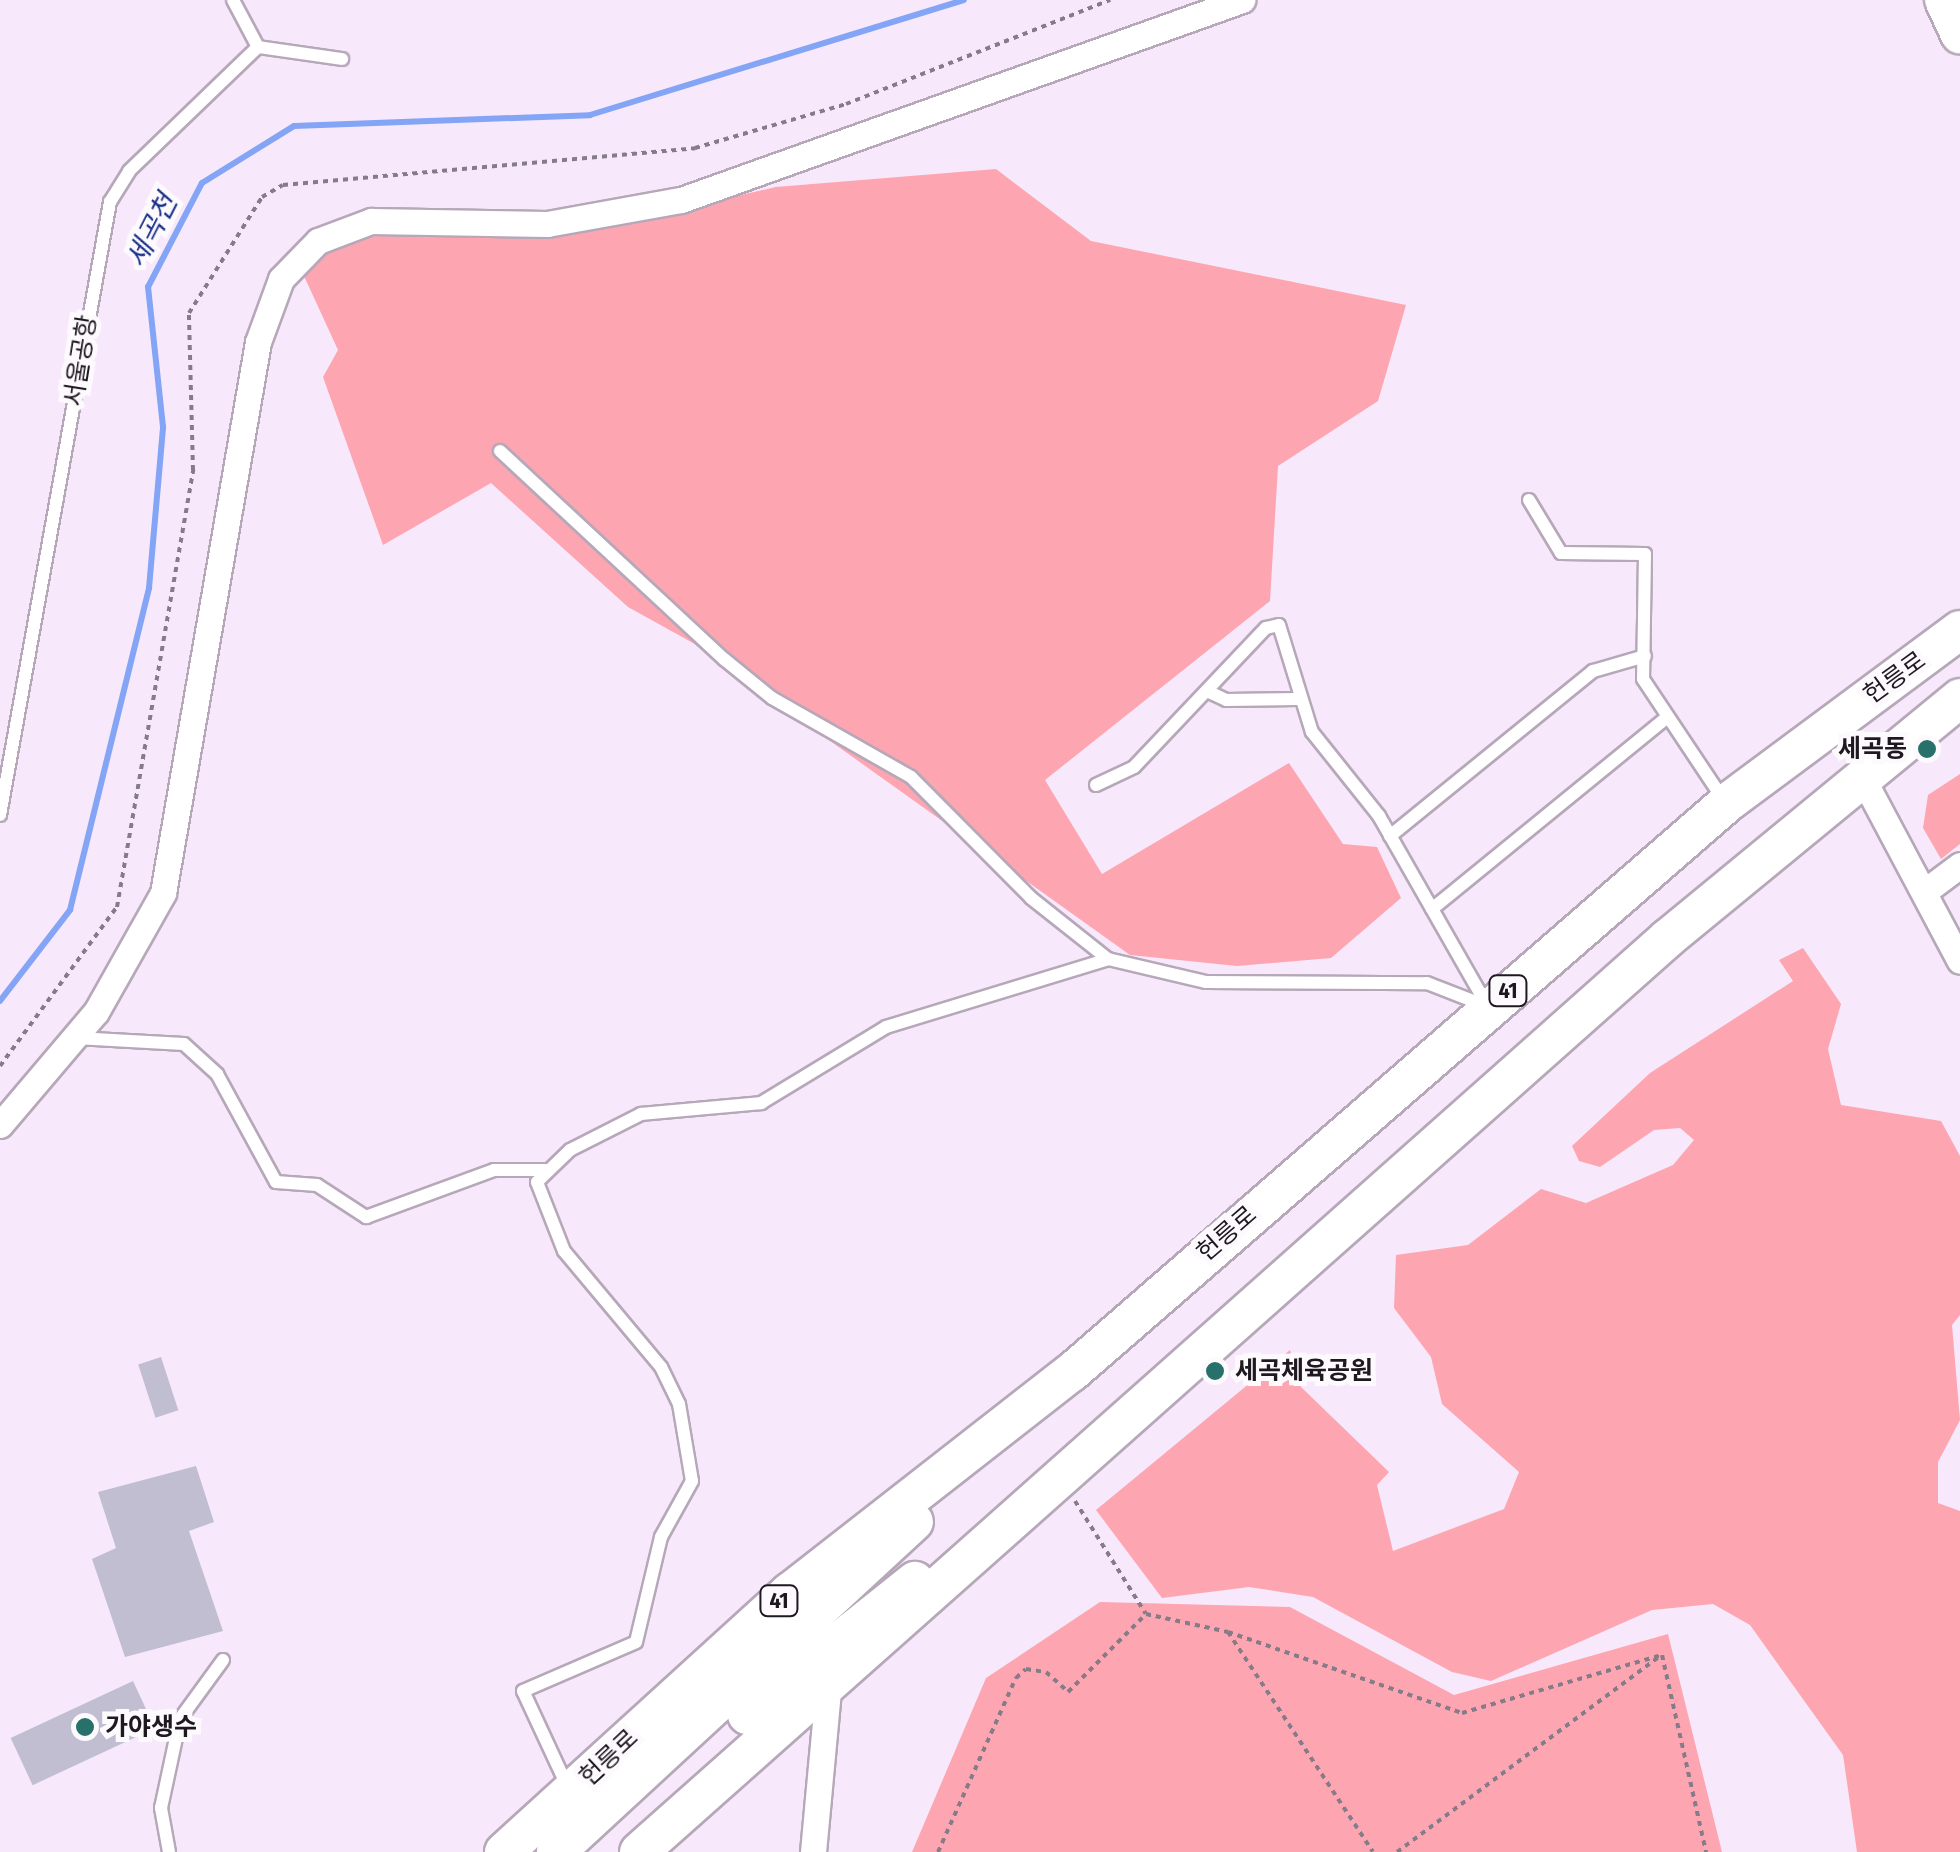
<!DOCTYPE html>
<html>
<head>
<meta charset="utf-8">
<style>
	body { margin:0 }
	#map { position:relative; width:1960px; height:1852px; overflow:hidden; background:#f7e9fb; font-family:"Fira Sans Condensed","Noto Sans KR",sans-serif }
	div>[style] { position:absolute }
	.green>* { inset:0; background:#fda5b0 }
	.stream>* { height:6px; margin:-3px; padding:0 3px; transform-origin:3px; border-radius:3px; background:#84a4f5 }
	.building>* { inset:0; background:#c1bed2; transform-origin:0 0 }
	.path>* { height:4px; margin-top:-2px; transform-origin:0; background:repeating-linear-gradient(90deg,#867c89 0 5px,transparent 0 10px) }
	.roads { filter:drop-shadow(2px 0 #b6a8b9) drop-shadow(-2px 0 #b6a8b9) drop-shadow(0 2px #b6a8b9) drop-shadow(0 -2px #b6a8b9) }
	.service>* { height:12px; margin:-6px; padding:0 6px; transform-origin:6px; border-radius:6px; background:#fff }
	.minor>* { height:25px; margin:-12.5px; padding:0 12.5px; transform-origin:12.5px; border-radius:12.5px; background:#fff }
	.primary>* { height:38px; margin:-19px; padding:0 19px; transform-origin:19px; border-radius:19px; background:#fff }
	.dots>* { width:28px; height:28px; translate:-50% -50%; box-sizing:border-box; border:5px solid #fdfafe; border-radius:50% }
	span { translate:-50% -50%; white-space:nowrap; text-align:center; line-height:1.15; -webkit-text-stroke:10px #fdfafe; paint-order:stroke }
	.shield-label span { padding:2px 8px; background:#fdfafe; border:2px solid; border-radius:8px; -webkit-text-stroke-width:0 }
	.shield-label { font-size:22px; color:#1e1920; font-weight:700 }
	.street-label { font-size:25px; color:#1e1920 }
	.poi-label { font-size:25px; color:#1e1920; font-weight:700 }
	.right { translate:-100% -50%; text-align:right }
	.left { translate:0 -50%; text-align:left }
	.water-label { font-size:28px; color:#162d88; font-style:italic }
</style>
</head>
<body>
<div id="map">
	<div class="green">
		<div style="clip-path:polygon(996px 169px,1091px 241px,1406px 305px,1378px 401px,1278px 466px,1270px 601px,1045px 780px,1102px 874px,1289px 763px,1343px 844px,1377px 847px,1401px 898px,1331px 958px,1237px 966px,1130px 955px,693px 643px,628px 607px,491px 483px,383px 545px,323px 377px,338px 350px,304px 276px,326px 249px,379px 235px,553px 237px,776px 187px)"></div>
		<div style="clip-path:polygon(1960px 774px,1960px 844px,1941px 859px,1923px 828px,1928px 795px)"></div>
		<div style="clip-path:polygon(1803px 948px,1841px 1004px,1828px 1049px,1841px 1105px,1941px 1121px,1960px 1156px,1960px 1315px,1952px 1325px,1960px 1420px,1938px 1462px,1938px 1503px,1960px 1511px,1960px 1852px,1857px 1852px,1843px 1755px,1750px 1625px,1713px 1604px,1652px 1610px,1491px 1681px,1452px 1672px,1313px 1597px,1249px 1587px,1162px 1598px,1096px 1510px,1290px 1350px,1301px 1387px,1389px 1472px,1377px 1485px,1393px 1551px,1504px 1509px,1519px 1472px,1442px 1404px,1431px 1357px,1394px 1308px,1396px 1255px,1468px 1245px,1541px 1189px,1586px 1203px,1673px 1165px,1694px 1140px,1680px 1128px,1654px 1130px,1600px 1167px,1579px 1161px,1572px 1146px,1650px 1073px,1793px 981px,1779px 960px)"></div>
		<div style="clip-path:polygon(1100px 1602px,1290px 1607px,1454px 1695px,1668px 1634px,1722px 1852px,912px 1852px,986px 1678px)"></div>
	</div>
	<div class="stream">
		<div style="left:0;top:1001px;width:115px;rotate:-52.4deg"></div>
		<div style="left:70px;top:910px;width:332px;rotate:-76.2deg"></div>
		<div style="left:149px;top:588px;width:162px;rotate:-85deg"></div>
		<div style="left:163px;top:427px;width:141px;rotate:-96.1deg"></div>
		<div style="left:148px;top:287px;width:117px;rotate:-62.6deg"></div>
		<div style="left:202px;top:183px;width:108px;rotate:-31.8deg"></div>
		<div style="left:294px;top:126px;width:296px;rotate:-2.1deg"></div>
		<div style="left:590px;top:115px;width:391px;rotate:-17.1deg"></div>
	</div>
	<div class="building">
		<div style="left:161px;top:1357px;width:56px;height:24px;rotate:72deg"></div>
		<div style="clip-path:polygon(196px 1466px,214px 1522px,189px 1531px,223px 1631px,125px 1657px,92px 1559px,116px 1548px,98px 1492px)"></div>
		<div style="left:133px;top:1681px;width:52px;height:135px;rotate:65deg"></div>
	</div>
	<div class="path">
		<div style="left:0;top:1066px;width:197px;rotate:-53.7deg"></div>
		<div style="left:117px;top:907px;width:444px;rotate:-80.1deg"></div>
		<div style="left:193px;top:470px;width:157px;rotate:-91.5deg"></div>
		<div style="left:189px;top:313px;width:137px;rotate:-57.8deg"></div>
		<div style="left:262px;top:197px;width:24px;rotate:-30deg"></div>
		<div style="left:283px;top:185px;width:414px;rotate:-5.1deg"></div>
		<div style="left:695px;top:148px;width:157px;rotate:-16.2deg"></div>
		<div style="left:846px;top:104px;width:284px;rotate:-21.5deg"></div>
		<div style="left:1075px;top:1501px;width:133px;rotate:57.9deg"></div>
		<div style="left:1146px;top:1614px;width:84px;rotate:12.4deg"></div>
		<div style="left:1228px;top:1632px;width:263px;rotate:56.6deg"></div>
		<div style="left:1228px;top:1632px;width:248px;rotate:19.1deg"></div>
		<div style="left:1462px;top:1713px;width:208px;rotate:-16.2deg"></div>
		<div style="left:1662px;top:1655px;width:202px;rotate:77.4deg"></div>
		<div style="left:938px;top:1852px;width:191px;rotate:-65.9deg"></div>
		<div style="left:1016px;top:1678px;width:13px;rotate:-42deg"></div>
		<div style="left:1026px;top:1669px;width:20px;rotate:9deg"></div>
		<div style="left:1046px;top:1672px;width:30px;rotate:42deg"></div>
		<div style="left:1068px;top:1692px;width:110px;rotate:-45deg"></div>
		<div style="left:1397px;top:1852px;width:327px;rotate:-36.7deg"></div>
	</div>
	<div class="roads">
		<div class="service">
			<div style="left:233px;top:0;width:53px;rotate:62deg"></div>
			<div style="left:500px;top:451px;width:306px;rotate:42.9deg"></div>
			<div style="left:724px;top:659px;width:62px;rotate:39.1deg"></div>
			<div style="left:772px;top:698px;width:160px;rotate:29.6deg"></div>
			<div style="left:911px;top:777px;width:170px;rotate:45.2deg"></div>
			<div style="left:1031px;top:898px;width:98px;rotate:38.4deg"></div>
			<div style="left:1108px;top:959px;width:101px;rotate:13.2deg"></div>
			<div style="left:1206px;top:982px;width:221px;rotate:0.3deg"></div>
			<div style="left:1427px;top:983px;width:63px;rotate:21.3deg"></div>
			<div style="left:1529px;top:500px;width:62px;rotate:58.9deg"></div>
			<div style="left:1561px;top:553px;width:84px;rotate:0.7deg"></div>
			<div style="left:1645px;top:554px;width:125px;rotate:90.9deg"></div>
			<div style="left:1643px;top:679px;width:144px;rotate:56.3deg"></div>
			<div style="left:1207px;top:691px;width:21px;rotate:25deg"></div>
			<div style="left:1226px;top:700px;width:72px;rotate:-0.8deg"></div>
			<div style="left:1096px;top:785px;width:42px;rotate:-25.3deg"></div>
			<div style="left:1134px;top:767px;width:192px;rotate:-46.5deg"></div>
			<div style="left:1266px;top:628px;width:13px;rotate:-13deg"></div>
			<div style="left:1279px;top:625px;width:112px;rotate:72.9deg"></div>
			<div style="left:1312px;top:732px;width:107px;rotate:51.4deg"></div>
			<div style="left:1379px;top:816px;width:218px;rotate:60.3deg"></div>
			<div style="left:0;top:815px;width:623px;rotate:-79.83deg"></div>
			<div style="left:110px;top:202px;width:36px;rotate:-58deg"></div>
			<div style="left:129px;top:171px;width:179px;rotate:-43.9deg"></div>
			<div style="left:258px;top:47px;width:85px;rotate:8.1deg"></div>
			<div style="left:1390px;top:836px;width:262px;rotate:-39.1deg"></div>
			<div style="left:1593px;top:671px;width:54px;rotate:-16.1deg"></div>
			<div style="left:1432px;top:909px;width:301px;rotate:-39.2deg"></div>
			<div style="left:76px;top:1038px;width:108px;rotate:3.2deg"></div>
			<div style="left:184px;top:1044px;width:45px;rotate:42.3deg"></div>
			<div style="left:217px;top:1074px;width:123px;rotate:61.4deg"></div>
			<div style="left:276px;top:1182px;width:41px;rotate:4.2deg"></div>
			<div style="left:317px;top:1185px;width:59px;rotate:33.1deg"></div>
			<div style="left:366px;top:1217px;width:136px;rotate:-20.2deg"></div>
			<div style="left:494px;top:1170px;width:51px"></div>
			<div style="left:569px;top:1790px;width:109px;rotate:-114.9deg"></div>
			<div style="left:523px;top:1691px;width:123px;rotate:-23.4deg"></div>
			<div style="left:636px;top:1642px;width:108px;rotate:-76.6deg"></div>
			<div style="left:661px;top:1537px;width:64px;rotate:-61deg"></div>
			<div style="left:692px;top:1481px;width:78px;rotate:-99.6deg"></div>
			<div style="left:679px;top:1404px;width:41px;rotate:-115.9deg"></div>
			<div style="left:661px;top:1367px;width:151px;rotate:-129.9deg"></div>
			<div style="left:564px;top:1251px;width:74px;rotate:-111.4deg"></div>
			<div style="left:537px;top:1182px;width:46px;rotate:-44.1deg"></div>
			<div style="left:570px;top:1150px;width:80px;rotate:-26.9deg"></div>
			<div style="left:641px;top:1114px;width:121px;rotate:-5.2deg"></div>
			<div style="left:761px;top:1103px;width:146px;rotate:-31.3deg"></div>
			<div style="left:886px;top:1027px;width:232px;rotate:-17deg"></div>
			<div style="left:169px;top:1852px;width:45px;rotate:-100.3deg"></div>
			<div style="left:161px;top:1808px;width:91px;rotate:-77.9deg"></div>
			<div style="left:180px;top:1719px;width:73px;rotate:-53.9deg"></div>
		</div>
		<div class="minor">
			<div style="left:1862px;top:777px;width:208px;rotate:62deg"></div>
			<div style="left:1924px;top:892px;width:45px;rotate:-36.9deg"></div>
			<div style="left:0;top:1125px;width:148px;rotate:-49.7deg"></div>
			<div style="left:96px;top:1012px;width:137px;rotate:-60.6deg"></div>
			<div style="left:163px;top:893px;width:559px;rotate:-80.22deg"></div>
			<div style="left:258px;top:342px;width:67px;rotate:-69.9deg"></div>
			<div style="left:281px;top:279px;width:53px;rotate:-45.8deg"></div>
			<div style="left:318px;top:241px;width:57px;rotate:-20.7deg"></div>
			<div style="left:371px;top:221px;width:176px;rotate:1deg"></div>
			<div style="left:547px;top:224px;width:136px;rotate:-10.2deg"></div>
			<div style="left:681px;top:200px;width:596px;rotate:-19.62deg"></div>
			<div style="left:813px;top:1852px;width:164px;rotate:-84.7deg"></div>
		</div>
		<div class="primary">
			<div style="left:1944px;top:0;width:38px;rotate:65deg"></div>
			<div style="left:747px;top:1715px;width:215px;rotate:-38.6deg"></div>
			<div style="left:504px;top:1852px;width:387px;rotate:-42.3deg"></div>
			<div style="left:790px;top:1592px;width:358px;rotate:-38deg"></div>
			<div style="left:1072px;top:1372px;width:868px;rotate:-40.98deg"></div>
			<div style="left:1727px;top:803px;width:290px;rotate:-36.6deg"></div>
			<div style="left:556px;top:1852px;width:487px;rotate:-42.7deg"></div>
			<div style="left:639px;top:1852px;width:1376px;rotate:-41.61deg"></div>
			<div style="left:1668px;top:938px;width:378px;rotate:-39.4deg"></div>
		</div>
	</div>
	<div class="dots">
		<div style="left:1927px;top:749px;background:#28716b"></div>
		<div style="left:1215px;top:1371px;background:#28716b"></div>
		<div style="left:85px;top:1727px;background:#28716b"></div>
	</div>
	<div class="shield-label">
		<span style="left:1508px;top:991px">41</span>
		<span style="left:779px;top:1601px">41</span>
	</div>
	<div class="street-label">
		<span style="left:81px;top:361px;rotate:-81deg">서울공항</span>
		<span style="left:1895px;top:678px;rotate:-36deg">헌릉로</span>
		<span style="left:1227px;top:1234px;rotate:-41deg">헌릉로</span>
		<span style="left:609px;top:1758px;rotate:-43deg">헌릉로</span>
	</div>
	<div class="poi-label">
		<span class="right" style="left:1907px;top:749px">세곡동</span>
		<span class="left" style="left:1235px;top:1371px">세곡체육공원</span>
		<span class="left" style="left:105px;top:1727px">가야생수</span>
	</div>
	<div class="water-label">
		<span style="left:152px;top:231px;rotate:-63deg">세곡천</span>
	</div>
</div>
</body>
</html>
